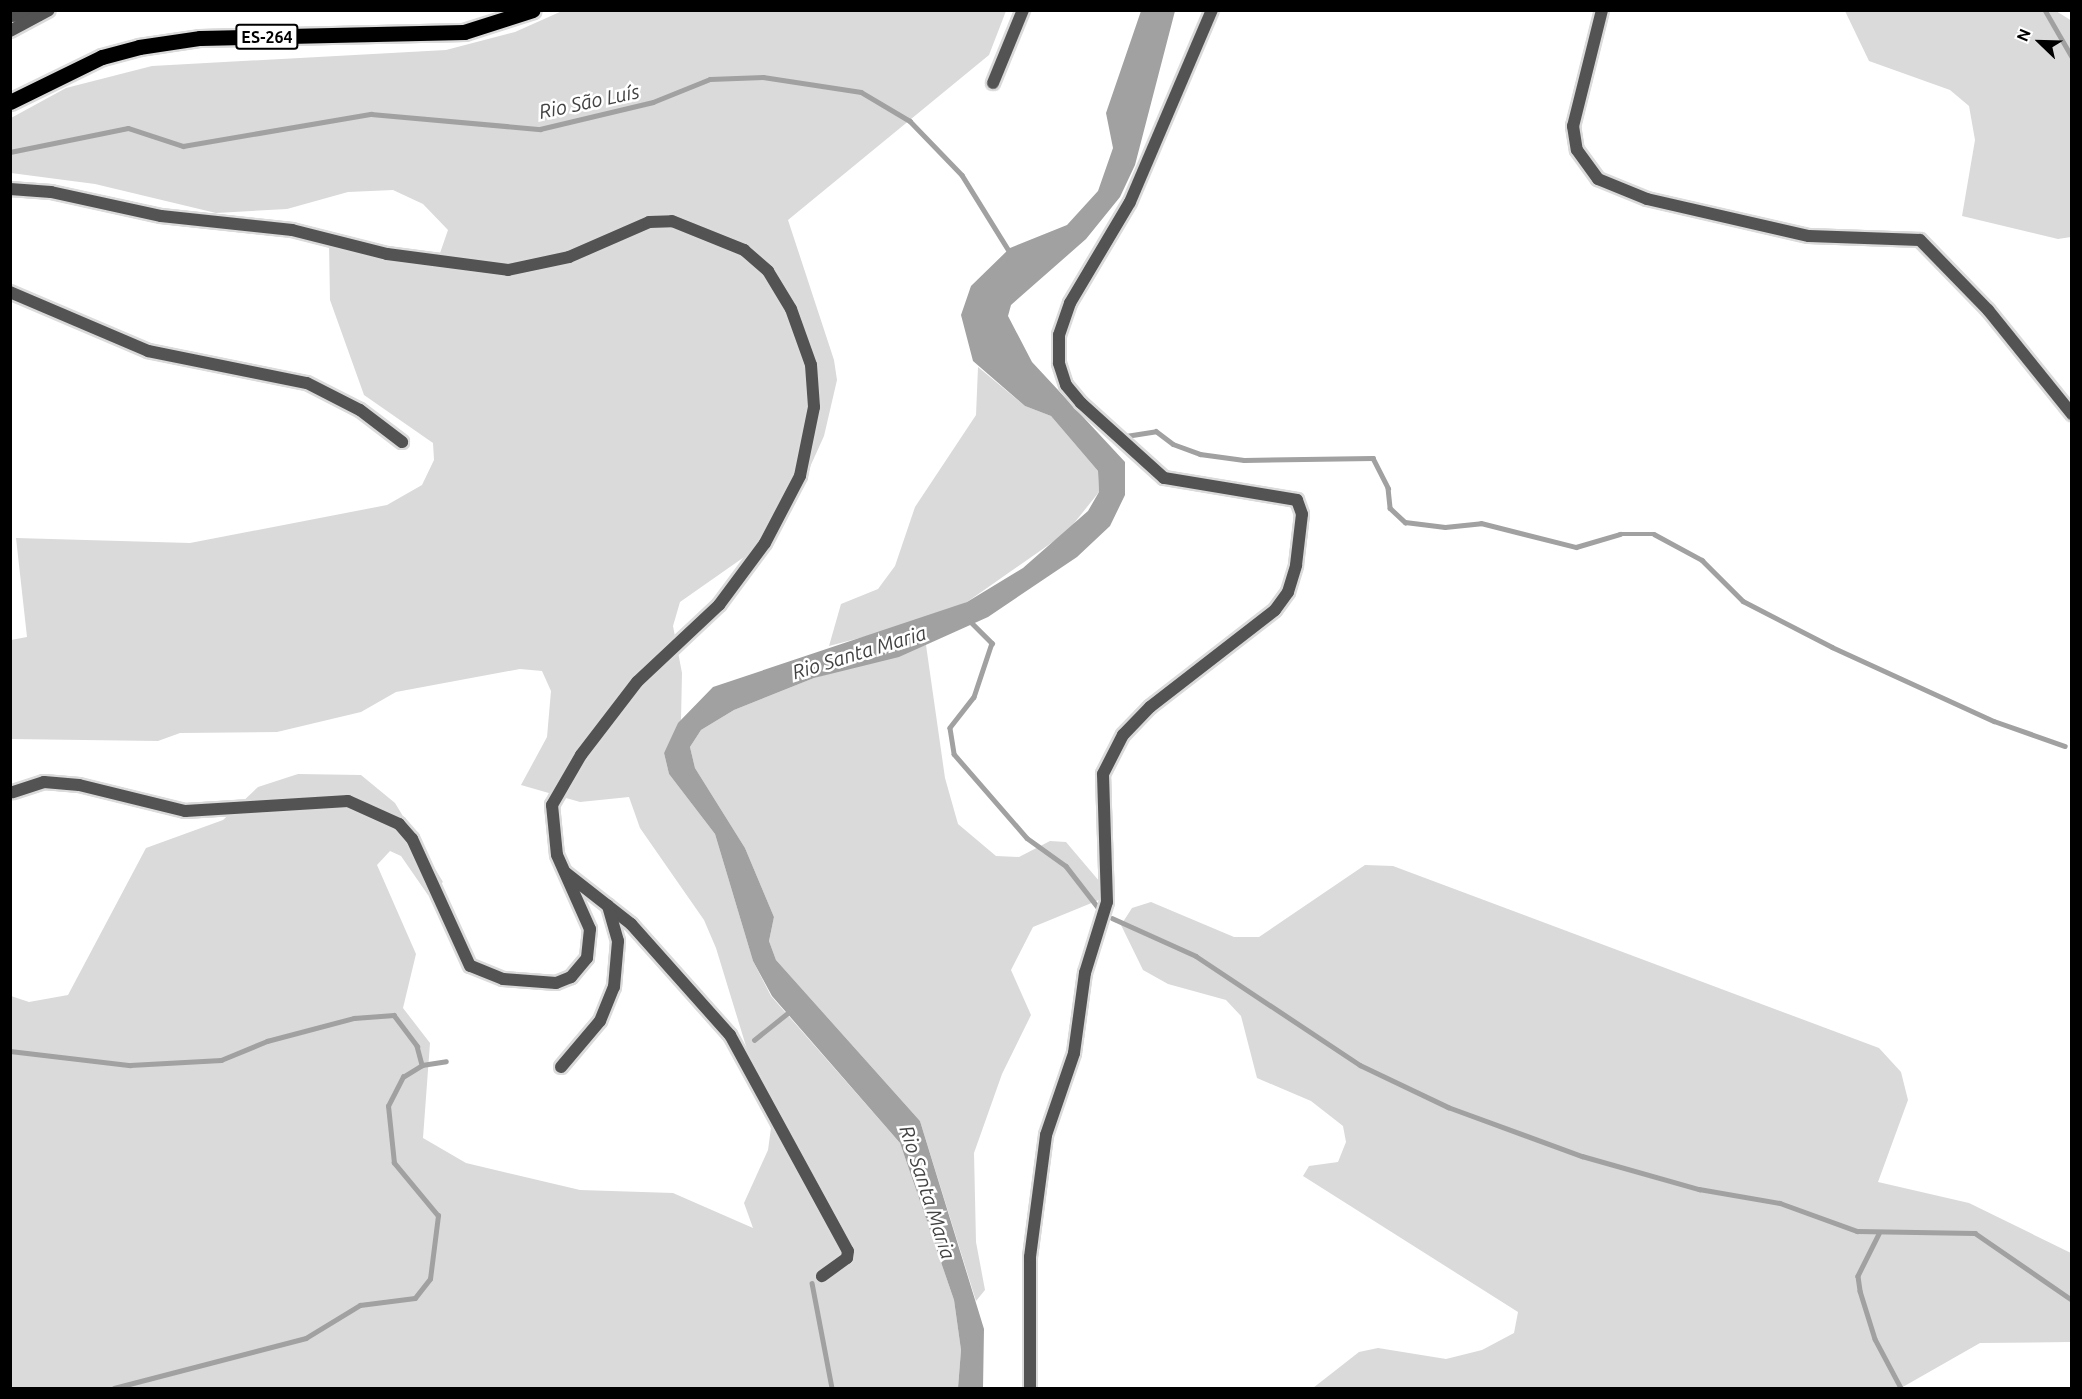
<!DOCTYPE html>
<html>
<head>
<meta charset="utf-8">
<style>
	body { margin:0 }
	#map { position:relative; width:2082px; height:1399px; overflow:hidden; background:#fff; font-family:Ubuntu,sans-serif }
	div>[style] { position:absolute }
	.green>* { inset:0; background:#dadada }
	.water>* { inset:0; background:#a1a1a1 }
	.stream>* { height:4.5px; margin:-2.25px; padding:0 2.25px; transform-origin:2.25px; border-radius:2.25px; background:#a1a1a1 }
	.roads { filter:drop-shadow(2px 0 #dbdbdb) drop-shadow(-2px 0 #dbdbdb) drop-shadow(0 2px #dbdbdb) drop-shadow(0 -2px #dbdbdb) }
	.street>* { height:12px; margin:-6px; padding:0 6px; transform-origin:6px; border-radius:6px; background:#535353 }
	.primary>* { height:15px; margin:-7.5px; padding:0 7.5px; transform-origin:7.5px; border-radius:7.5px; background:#000 }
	span { translate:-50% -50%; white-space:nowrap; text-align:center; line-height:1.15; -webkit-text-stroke:5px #fff; paint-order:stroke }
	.shield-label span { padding:2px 4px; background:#fff; border:2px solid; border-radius:4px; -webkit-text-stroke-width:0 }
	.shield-label { font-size:16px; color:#000; font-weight:700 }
	.water-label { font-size:20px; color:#424242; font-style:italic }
	.frame { position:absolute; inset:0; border:12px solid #000; pointer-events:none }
	.north { position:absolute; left:2010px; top:12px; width:60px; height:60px; -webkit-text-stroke:4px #fff; paint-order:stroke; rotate:293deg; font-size:16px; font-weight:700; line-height:24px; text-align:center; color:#000 }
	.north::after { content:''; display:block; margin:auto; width:21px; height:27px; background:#000; clip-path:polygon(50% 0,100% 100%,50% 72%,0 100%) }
</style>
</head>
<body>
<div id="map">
	<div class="green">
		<div style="clip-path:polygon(562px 11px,1006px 11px,989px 55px,788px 220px,834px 360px,837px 380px,824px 436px,791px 509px,757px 548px,680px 602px,673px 626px,682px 673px,681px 720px,664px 753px,669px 774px,715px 834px,753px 961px,771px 996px,900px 1143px,954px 1300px,961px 1350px,958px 1388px,11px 1388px,11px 996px,29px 1002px,68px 995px,146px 848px,223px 820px,258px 787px,298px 774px,361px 775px,395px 803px,443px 882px,428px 895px,401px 856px,390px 851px,377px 865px,416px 954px,403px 1008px,430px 1043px,423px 1138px,466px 1163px,580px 1190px,673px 1193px,753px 1228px,744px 1203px,768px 1150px,771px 1128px,716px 948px,704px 920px,640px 828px,629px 797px,580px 802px,521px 785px,547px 737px,551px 691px,542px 671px,520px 669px,396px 692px,361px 712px,277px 732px,180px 733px,158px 741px,11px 739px,11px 640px,27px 637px,16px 538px,190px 543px,387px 505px,422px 485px,434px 460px,433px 443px,364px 395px,330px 300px,329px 243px,396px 262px,426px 261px,439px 256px,448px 230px,423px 204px,393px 190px,348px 192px,287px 209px,216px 213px,95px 184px,11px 173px,11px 118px,66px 88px,152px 66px,446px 50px,515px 32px)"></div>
		<div style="clip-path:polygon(2056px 11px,2072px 21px,2071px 237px,2058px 239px,1962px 216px,1975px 140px,1969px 106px,1950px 90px,1869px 61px,1845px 11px)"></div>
		<div style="clip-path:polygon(978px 367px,1025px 406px,1051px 416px,1098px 471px,1099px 492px,1067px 532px,967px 602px,921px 622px,829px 646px,841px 604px,878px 589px,895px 566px,915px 507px,976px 415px)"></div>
		<div style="clip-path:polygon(926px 645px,945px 778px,958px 824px,996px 856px,1019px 857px,1050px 841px,1066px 842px,1111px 895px,1033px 927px,1011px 970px,1031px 1015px,1002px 1074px,974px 1153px,976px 1242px,985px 1290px,976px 1301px,920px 1121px,776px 960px,769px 941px,774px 917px,745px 848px,695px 768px,690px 747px,701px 730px,734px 710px,814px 678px)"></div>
		<div style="clip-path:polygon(1365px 865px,1393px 866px,1879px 1048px,1901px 1072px,1908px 1100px,1878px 1182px,1969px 1203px,2071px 1253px,2071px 1342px,1980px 1343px,1901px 1388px,1313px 1388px,1359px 1352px,1378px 1348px,1446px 1359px,1482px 1350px,1514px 1333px,1518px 1312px,1303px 1176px,1309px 1166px,1338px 1162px,1346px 1142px,1343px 1126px,1311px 1101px,1257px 1078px,1241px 1016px,1226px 1000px,1168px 984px,1143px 970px,1121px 925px,1132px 908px,1151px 902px,1234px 937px,1259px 937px)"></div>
	</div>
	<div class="water">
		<div style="clip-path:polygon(1141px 11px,1175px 11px,1135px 165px,1120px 197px,1086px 239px,1011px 305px,1008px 316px,1032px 362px,1125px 462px,1125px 495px,1110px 526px,1077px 557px,988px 617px,899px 657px,814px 678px,734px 710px,701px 730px,690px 747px,695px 768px,745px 848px,774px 917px,769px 941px,776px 960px,920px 1121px,984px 1329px,983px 1388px,958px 1388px,961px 1350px,954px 1300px,900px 1143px,772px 996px,753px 961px,715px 834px,669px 774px,664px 753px,678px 723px,713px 687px,967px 602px,1023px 568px,1088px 511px,1099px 492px,1098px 471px,1051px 416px,1025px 406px,973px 361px,961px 315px,971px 286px,1010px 248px,1067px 225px,1098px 191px,1113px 148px,1106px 113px)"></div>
	</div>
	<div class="stream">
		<div style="left:2045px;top:10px;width:54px;rotate:60.1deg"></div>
		<div style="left:10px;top:152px;width:120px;rotate:-11.5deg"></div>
		<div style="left:128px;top:128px;width:58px;rotate:18.1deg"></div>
		<div style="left:183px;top:146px;width:191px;rotate:-9.7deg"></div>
		<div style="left:371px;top:114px;width:170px;rotate:5.1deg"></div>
		<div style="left:540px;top:129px;width:116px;rotate:-13.4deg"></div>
		<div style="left:653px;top:102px;width:61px;rotate:-22deg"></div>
		<div style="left:710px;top:79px;width:53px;rotate:-2.2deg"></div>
		<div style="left:763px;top:77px;width:99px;rotate:8.7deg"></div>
		<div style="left:861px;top:92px;width:57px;rotate:30.6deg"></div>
		<div style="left:910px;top:121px;width:75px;rotate:46.1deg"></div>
		<div style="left:962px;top:175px;width:93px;rotate:58.2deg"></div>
		<div style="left:1126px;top:436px;width:30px;rotate:-9deg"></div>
		<div style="left:1156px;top:431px;width:21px;rotate:37deg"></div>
		<div style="left:1173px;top:444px;width:29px;rotate:20deg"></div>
		<div style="left:1200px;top:454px;width:44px;rotate:7.8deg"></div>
		<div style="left:1244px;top:460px;width:129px;rotate:-0.9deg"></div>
		<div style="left:1373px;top:458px;width:34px;rotate:63deg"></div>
		<div style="left:1388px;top:488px;width:20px;rotate:84deg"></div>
		<div style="left:1390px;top:508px;width:21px;rotate:43deg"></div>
		<div style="left:1405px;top:522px;width:40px;rotate:7.1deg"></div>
		<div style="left:1445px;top:527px;width:36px;rotate:-6deg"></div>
		<div style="left:1481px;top:523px;width:98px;rotate:14.2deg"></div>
		<div style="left:1576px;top:547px;width:46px;rotate:-16.5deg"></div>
		<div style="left:1620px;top:534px;width:34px"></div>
		<div style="left:1654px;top:534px;width:55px;rotate:28.4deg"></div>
		<div style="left:1702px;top:560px;width:58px;rotate:45deg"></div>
		<div style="left:1743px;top:601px;width:100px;rotate:27.3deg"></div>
		<div style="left:1832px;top:647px;width:178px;rotate:24.6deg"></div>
		<div style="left:1994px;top:721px;width:75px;rotate:19.4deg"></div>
		<div style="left:969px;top:620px;width:33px;rotate:45deg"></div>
		<div style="left:992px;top:643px;width:57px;rotate:108.4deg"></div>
		<div style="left:974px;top:697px;width:39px;rotate:128deg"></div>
		<div style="left:950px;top:728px;width:26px;rotate:81deg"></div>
		<div style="left:954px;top:754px;width:111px;rotate:49deg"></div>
		<div style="left:1027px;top:838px;width:48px;rotate:35.7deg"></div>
		<div style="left:1066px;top:866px;width:51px;rotate:52.2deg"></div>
		<div style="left:1112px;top:918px;width:92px;rotate:24.3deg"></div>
		<div style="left:1196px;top:956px;width:197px;rotate:33.6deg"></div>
		<div style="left:1360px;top:1065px;width:98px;rotate:25.5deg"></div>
		<div style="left:1448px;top:1107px;width:143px;rotate:20.1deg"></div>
		<div style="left:1582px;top:1156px;width:122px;rotate:15.8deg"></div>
		<div style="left:1699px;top:1189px;width:82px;rotate:9.8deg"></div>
		<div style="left:1780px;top:1203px;width:82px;rotate:20deg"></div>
		<div style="left:1857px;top:1231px;width:118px;rotate:1deg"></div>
		<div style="left:1975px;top:1233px;width:118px;rotate:34.6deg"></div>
		<div style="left:754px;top:1040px;width:45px;rotate:-38.7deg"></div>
		<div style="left:10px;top:1051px;width:121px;rotate:6.7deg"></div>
		<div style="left:130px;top:1065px;width:91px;rotate:-3.1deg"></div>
		<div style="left:221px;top:1060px;width:50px;rotate:-22.4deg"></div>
		<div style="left:267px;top:1041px;width:90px;rotate:-14.8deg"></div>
		<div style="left:354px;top:1018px;width:40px;rotate:-4.3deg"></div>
		<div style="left:394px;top:1015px;width:39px;rotate:53deg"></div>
		<div style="left:417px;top:1046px;width:20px;rotate:75deg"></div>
		<div style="left:1879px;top:1234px;width:47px;rotate:116.6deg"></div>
		<div style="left:1858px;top:1276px;width:15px;rotate:82deg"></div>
		<div style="left:1860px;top:1291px;width:50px;rotate:72.6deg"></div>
		<div style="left:1875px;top:1339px;width:55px;rotate:62deg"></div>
		<div style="left:812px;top:1283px;width:107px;rotate:79.2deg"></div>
		<div style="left:114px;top:1388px;width:198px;rotate:-14.6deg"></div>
		<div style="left:306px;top:1338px;width:63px;rotate:-31.4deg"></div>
		<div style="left:360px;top:1305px;width:55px;rotate:-7.3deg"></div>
		<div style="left:415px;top:1298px;width:24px;rotate:-52deg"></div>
		<div style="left:430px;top:1279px;width:64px;rotate:-82.8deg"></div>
		<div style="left:438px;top:1216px;width:69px;rotate:-129.7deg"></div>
		<div style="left:394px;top:1163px;width:57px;rotate:-96deg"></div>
		<div style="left:388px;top:1106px;width:33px;rotate:-63deg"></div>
		<div style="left:403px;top:1077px;width:22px;rotate:-32deg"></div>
		<div style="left:422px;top:1065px;width:24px;rotate:-9deg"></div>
	</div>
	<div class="roads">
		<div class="street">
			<div style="left:1602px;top:10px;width:120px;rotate:104deg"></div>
			<div style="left:1573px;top:126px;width:24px;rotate:81deg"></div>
			<div style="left:1577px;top:150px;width:36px;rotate:54deg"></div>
			<div style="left:1598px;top:179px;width:53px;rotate:22.2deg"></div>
			<div style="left:1647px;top:199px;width:166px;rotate:12.9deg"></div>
			<div style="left:1809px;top:236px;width:111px;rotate:2.1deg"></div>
			<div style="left:1920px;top:240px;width:98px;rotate:45.8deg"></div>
			<div style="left:1988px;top:310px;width:134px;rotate:51.1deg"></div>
			<div style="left:10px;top:16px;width:29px;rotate:-2deg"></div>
			<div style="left:10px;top:31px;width:44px;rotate:-28.3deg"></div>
			<div style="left:993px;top:83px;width:79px;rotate:-67.7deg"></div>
			<div style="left:10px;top:189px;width:41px;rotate:4.2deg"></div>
			<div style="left:51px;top:192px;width:113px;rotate:12.3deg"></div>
			<div style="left:161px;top:216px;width:132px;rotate:6.1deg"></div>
			<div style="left:292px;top:230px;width:98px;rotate:14.2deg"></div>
			<div style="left:387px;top:254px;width:122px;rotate:7.5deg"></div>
			<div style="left:508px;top:270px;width:62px;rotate:-12deg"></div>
			<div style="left:569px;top:257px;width:87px;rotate:-23.6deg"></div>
			<div style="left:649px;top:222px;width:23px;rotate:-2deg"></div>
			<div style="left:672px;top:221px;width:78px;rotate:21.9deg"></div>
			<div style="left:744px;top:250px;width:32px;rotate:41deg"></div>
			<div style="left:768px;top:271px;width:44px;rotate:58.8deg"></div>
			<div style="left:791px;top:309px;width:59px;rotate:70.3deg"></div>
			<div style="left:811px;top:365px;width:42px;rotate:85.9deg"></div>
			<div style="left:814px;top:407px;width:70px;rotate:101.5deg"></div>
			<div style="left:800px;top:476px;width:76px;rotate:117.6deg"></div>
			<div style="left:765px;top:543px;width:77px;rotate:126.6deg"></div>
			<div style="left:719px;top:605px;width:112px;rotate:136.8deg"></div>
			<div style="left:637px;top:682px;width:92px;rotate:127.5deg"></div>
			<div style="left:581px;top:755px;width:58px;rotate:120.1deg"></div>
			<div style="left:552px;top:805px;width:50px;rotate:84.3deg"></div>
			<div style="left:557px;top:855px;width:81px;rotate:66deg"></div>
			<div style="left:590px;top:929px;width:29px;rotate:96deg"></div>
			<div style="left:587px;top:958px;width:25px;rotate:130deg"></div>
			<div style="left:571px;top:977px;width:16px;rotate:158deg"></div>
			<div style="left:556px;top:983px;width:53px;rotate:-175.7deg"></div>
			<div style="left:503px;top:979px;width:35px;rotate:-158deg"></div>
			<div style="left:470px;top:966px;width:140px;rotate:-114.5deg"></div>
			<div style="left:412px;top:839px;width:20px;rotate:-131deg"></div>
			<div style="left:399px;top:824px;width:56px;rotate:-155.7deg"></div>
			<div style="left:348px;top:801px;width:163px;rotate:176.5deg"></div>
			<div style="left:185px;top:811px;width:109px;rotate:-166.2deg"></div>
			<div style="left:79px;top:785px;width:35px;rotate:-175deg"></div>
			<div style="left:44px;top:782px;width:33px;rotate:162deg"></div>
			<div style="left:10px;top:292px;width:150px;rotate:23.1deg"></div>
			<div style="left:148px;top:351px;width:162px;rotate:11.4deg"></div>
			<div style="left:307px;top:383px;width:59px;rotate:27deg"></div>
			<div style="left:360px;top:410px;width:53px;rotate:37.3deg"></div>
			<div style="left:566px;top:873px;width:83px;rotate:38.1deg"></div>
			<div style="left:631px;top:924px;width:149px;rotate:48.3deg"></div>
			<div style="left:730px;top:1035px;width:246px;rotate:61.4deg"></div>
			<div style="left:848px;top:1251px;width:7px;rotate:98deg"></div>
			<div style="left:847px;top:1258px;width:31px;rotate:144deg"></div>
			<div style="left:561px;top:1067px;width:60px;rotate:-49.7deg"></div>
			<div style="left:600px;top:1021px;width:37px;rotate:-68deg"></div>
			<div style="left:614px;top:987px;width:46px;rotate:-85deg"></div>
			<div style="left:618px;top:941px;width:37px;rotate:-106deg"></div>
			<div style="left:1030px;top:1388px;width:131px;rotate:-90deg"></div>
			<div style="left:1030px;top:1257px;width:123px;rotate:-82.5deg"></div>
			<div style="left:1046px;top:1135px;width:87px;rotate:-71.1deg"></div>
			<div style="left:1074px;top:1053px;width:81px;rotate:-82.2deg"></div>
			<div style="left:1085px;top:973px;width:74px;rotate:-72.8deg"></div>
			<div style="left:1107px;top:902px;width:128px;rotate:-91.8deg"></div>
			<div style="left:1103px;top:774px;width:44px;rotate:-62.9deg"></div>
			<div style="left:1123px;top:735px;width:39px;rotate:-46deg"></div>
			<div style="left:1150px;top:707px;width:158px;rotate:-37.8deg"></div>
			<div style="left:1275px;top:610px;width:22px;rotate:-54deg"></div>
			<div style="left:1288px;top:592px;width:28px;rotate:-73deg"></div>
			<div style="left:1296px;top:565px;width:51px;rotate:-83.3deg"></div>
			<div style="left:1302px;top:514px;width:15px;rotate:-110deg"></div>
			<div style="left:1297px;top:500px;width:135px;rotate:-170.6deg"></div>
			<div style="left:1164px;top:478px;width:112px;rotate:-137.9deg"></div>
			<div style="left:1081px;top:403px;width:23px;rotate:-130deg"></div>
			<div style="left:1066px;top:385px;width:23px;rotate:-108deg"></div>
			<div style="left:1059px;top:363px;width:28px;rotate:-90deg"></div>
			<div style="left:1059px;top:335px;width:34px;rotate:-71deg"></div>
			<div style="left:1070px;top:303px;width:117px;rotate:-59.3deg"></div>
			<div style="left:1130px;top:202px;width:209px;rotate:-66.9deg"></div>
		</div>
		<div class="primary">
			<div style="left:10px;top:102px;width:102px;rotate:-26.1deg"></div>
			<div style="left:102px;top:57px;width:38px;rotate:-15deg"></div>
			<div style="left:139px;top:47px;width:62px;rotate:-8.4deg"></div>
			<div style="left:200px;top:38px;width:264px;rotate:-1.3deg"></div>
			<div style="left:464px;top:32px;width:72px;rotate:-17.7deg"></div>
		</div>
	</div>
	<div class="shield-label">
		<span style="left:267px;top:37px">ES-264</span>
	</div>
	<div class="water-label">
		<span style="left:589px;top:101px;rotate:-12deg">Rio São Luís</span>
		<span style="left:859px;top:652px;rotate:-17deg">Rio Santa Maria</span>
		<span style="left:928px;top:1192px;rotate:72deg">Rio Santa Maria</span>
	</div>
	<div class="frame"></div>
	<div class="north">N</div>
</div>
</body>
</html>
